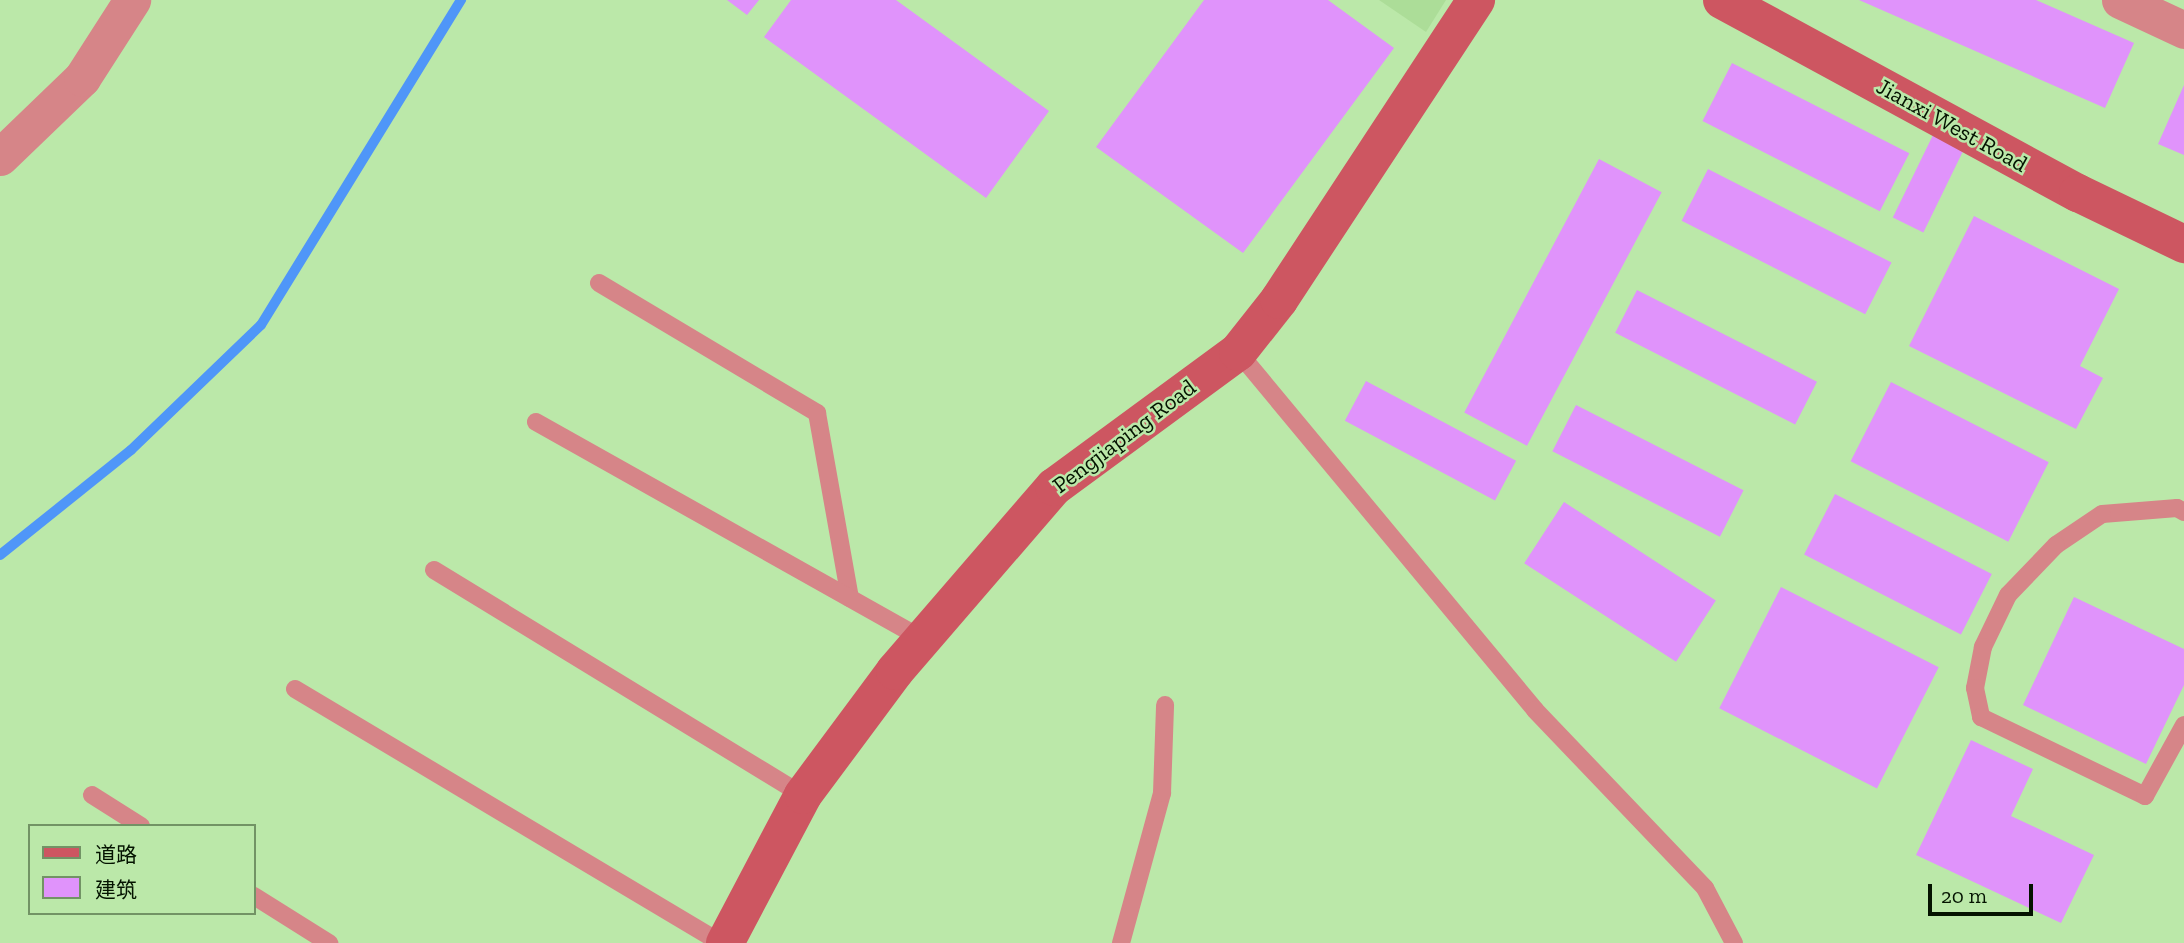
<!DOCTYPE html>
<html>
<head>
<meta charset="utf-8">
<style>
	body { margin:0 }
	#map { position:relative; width:2184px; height:943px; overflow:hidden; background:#bbe8a9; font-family:"Zilla Slab","Noto Sans SC",serif }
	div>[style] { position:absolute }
	.built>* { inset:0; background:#acdd98 }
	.stream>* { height:10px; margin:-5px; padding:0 5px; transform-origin:5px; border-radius:5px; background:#4f96f8 }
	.building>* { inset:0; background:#e093fb; transform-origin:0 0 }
	.lane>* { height:18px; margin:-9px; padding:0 9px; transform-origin:9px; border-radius:9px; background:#d68588 }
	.street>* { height:37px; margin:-18.5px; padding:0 18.5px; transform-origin:18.5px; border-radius:18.5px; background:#d68588 }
	.secondary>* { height:38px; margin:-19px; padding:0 19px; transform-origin:19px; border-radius:19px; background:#cd5661 }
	span { translate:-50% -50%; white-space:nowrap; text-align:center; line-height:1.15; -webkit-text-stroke:5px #bbe8a9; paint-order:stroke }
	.street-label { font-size:23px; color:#041300 }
	.legend { position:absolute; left:28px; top:824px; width:228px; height:91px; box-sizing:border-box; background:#bbe8a9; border:2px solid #729365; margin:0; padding:9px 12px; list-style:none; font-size:21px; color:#041300 }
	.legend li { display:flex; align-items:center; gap:14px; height:35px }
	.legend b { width:35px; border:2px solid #729365 }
	.scale { position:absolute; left:1928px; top:884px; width:105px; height:32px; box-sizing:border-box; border:4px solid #041300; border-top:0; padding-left:9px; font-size:21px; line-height:24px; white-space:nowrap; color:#041300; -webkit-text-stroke:5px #bbe8a9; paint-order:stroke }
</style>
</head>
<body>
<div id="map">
	<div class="built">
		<div style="clip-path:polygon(1379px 0,1446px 0,1426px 32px)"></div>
	</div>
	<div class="stream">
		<div style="left:0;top:555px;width:168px;rotate:-38.7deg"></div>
		<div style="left:131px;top:450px;width:180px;rotate:-43.9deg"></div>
		<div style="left:261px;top:325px;width:382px;rotate:-58.4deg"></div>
	</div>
	<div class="building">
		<div style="clip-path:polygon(727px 0,759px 0,747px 15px)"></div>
		<div style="clip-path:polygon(791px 0,896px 0,1049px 111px,986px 198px,764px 37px)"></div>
		<div style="clip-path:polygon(1204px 0,1328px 0,1394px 48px,1243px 253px,1096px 147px)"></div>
		<div style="clip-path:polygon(1859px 0,2036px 0,2134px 43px,2105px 108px)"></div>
		<div style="left:1732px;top:63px;width:199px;height:65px;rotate:27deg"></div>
		<div style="clip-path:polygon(2184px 85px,2184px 155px,2158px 144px)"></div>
		<div style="left:1934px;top:133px;width:34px;height:94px;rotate:26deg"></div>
		<div style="left:1599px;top:159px;width:71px;height:287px;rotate:28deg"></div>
		<div style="left:1708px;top:169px;width:206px;height:58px;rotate:27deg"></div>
		<div style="clip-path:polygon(1974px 216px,2119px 289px,2080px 366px,2103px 378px,2076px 429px,1909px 346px)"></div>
		<div style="left:1637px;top:290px;width:202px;height:48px;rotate:27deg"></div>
		<div style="left:1366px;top:381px;width:170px;height:45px;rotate:28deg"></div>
		<div style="left:1891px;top:382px;width:177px;height:89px;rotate:27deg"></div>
		<div style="left:1576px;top:405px;width:188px;height:52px;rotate:27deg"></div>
		<div style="left:1835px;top:494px;width:176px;height:68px;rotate:27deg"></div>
		<div style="left:1564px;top:502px;width:181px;height:73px;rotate:33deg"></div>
		<div style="left:1781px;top:587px;width:177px;height:136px;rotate:27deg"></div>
		<div style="clip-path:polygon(2074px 597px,2184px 649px,2184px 685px,2146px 764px,2023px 705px)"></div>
		<div style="clip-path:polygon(1971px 740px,2033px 769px,2011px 816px,2094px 855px,2061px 923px,1916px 855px)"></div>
	</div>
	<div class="lane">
		<div style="left:599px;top:283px;width:254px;rotate:30.8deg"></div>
		<div style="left:817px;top:413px;width:188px;rotate:79.9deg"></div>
		<div style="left:1238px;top:352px;width:465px;rotate:50.3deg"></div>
		<div style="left:1535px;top:710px;width:246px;rotate:46.3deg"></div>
		<div style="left:1705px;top:888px;width:62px;rotate:62.2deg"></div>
		<div style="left:536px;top:422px;width:444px;rotate:29.3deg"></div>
		<div style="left:2184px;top:512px;width:8px;rotate:-150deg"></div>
		<div style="left:2177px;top:508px;width:75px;rotate:175.4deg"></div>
		<div style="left:2102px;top:514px;width:55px;rotate:146deg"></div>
		<div style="left:2056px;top:545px;width:69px;rotate:133.8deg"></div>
		<div style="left:2008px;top:595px;width:58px;rotate:115.7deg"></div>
		<div style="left:1983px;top:647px;width:42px;rotate:101deg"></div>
		<div style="left:1975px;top:688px;width:30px;rotate:78deg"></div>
		<div style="left:1981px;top:717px;width:182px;rotate:25.7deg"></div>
		<div style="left:2145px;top:796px;width:81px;rotate:-61.2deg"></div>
		<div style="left:434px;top:570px;width:432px;rotate:31.4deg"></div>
		<div style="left:295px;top:689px;width:496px;rotate:30.8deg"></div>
		<div style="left:92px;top:795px;width:58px;rotate:32.3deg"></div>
		<div style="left:254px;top:896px;width:89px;rotate:32.1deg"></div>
		<div style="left:1121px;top:943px;width:156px;rotate:-74.7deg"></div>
		<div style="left:1162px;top:793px;width:88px;rotate:-88deg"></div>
	</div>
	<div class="street">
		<div style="left:2120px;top:0;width:71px;rotate:25.1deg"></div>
		<div style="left:0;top:157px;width:114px;rotate:-43.9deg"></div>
		<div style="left:82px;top:78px;width:93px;rotate:-57.3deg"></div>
	</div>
	<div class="secondary">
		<div style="left:1722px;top:0;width:405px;rotate:28.5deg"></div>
		<div style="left:2078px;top:193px;width:118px;rotate:25.7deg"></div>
		<div style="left:725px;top:943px;width:167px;rotate:-62.2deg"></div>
		<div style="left:803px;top:795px;width:154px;rotate:-53.4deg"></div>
		<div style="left:895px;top:671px;width:243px;rotate:-49.2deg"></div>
		<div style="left:1054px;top:487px;width:228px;rotate:-36.3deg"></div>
		<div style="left:1238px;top:352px;width:66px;rotate:-51.7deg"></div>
		<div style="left:1279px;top:300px;width:359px;rotate:-56.7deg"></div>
	</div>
	<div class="street-label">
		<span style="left:1952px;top:125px;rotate:29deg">Jianxi West Road</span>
		<span style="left:1124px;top:436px;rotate:-37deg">Pengjiaping Road</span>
	</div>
	<ul class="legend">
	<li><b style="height:9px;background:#cd5661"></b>道路</li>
	<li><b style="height:19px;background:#e093fb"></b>建筑</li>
	</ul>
	<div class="scale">20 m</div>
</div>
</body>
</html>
